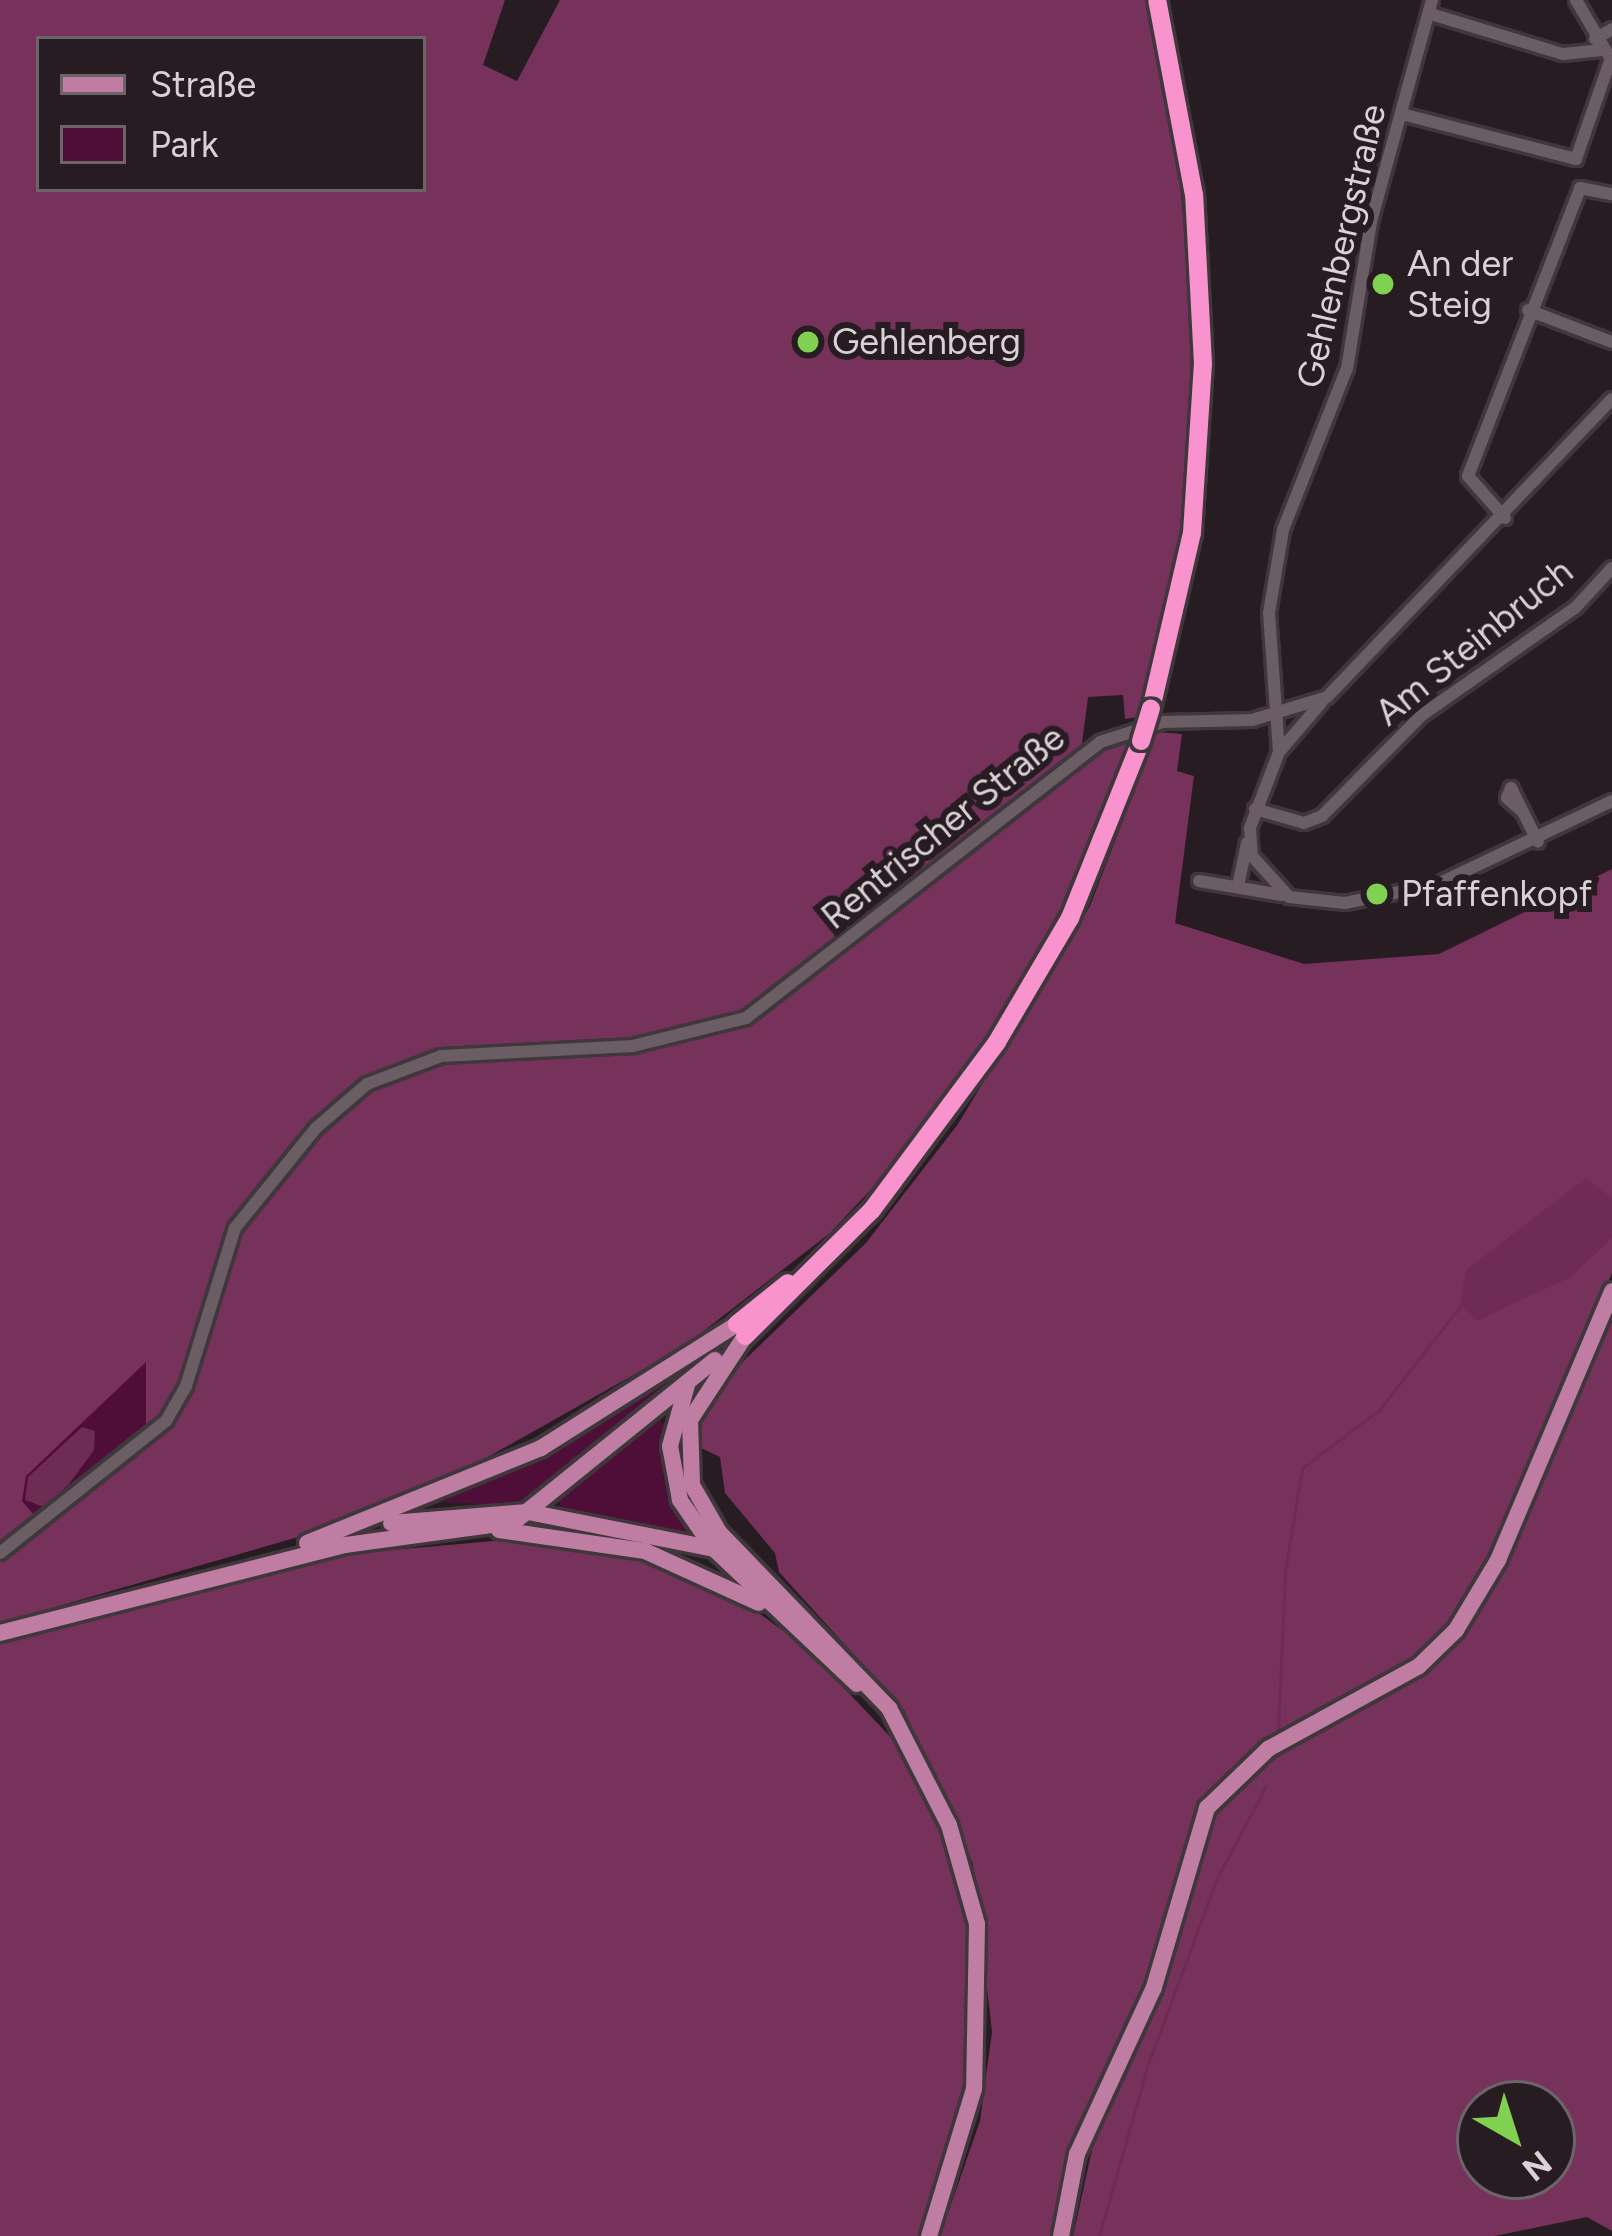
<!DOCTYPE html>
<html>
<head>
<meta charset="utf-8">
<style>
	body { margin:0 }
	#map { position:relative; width:1612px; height:2236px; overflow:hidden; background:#261c21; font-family:Figtree,sans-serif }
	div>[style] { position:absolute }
	.green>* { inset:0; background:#4e0e38 }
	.forest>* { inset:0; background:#76325b }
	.water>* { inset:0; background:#6e2b54 }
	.stream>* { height:3px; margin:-1.5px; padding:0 1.5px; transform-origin:1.5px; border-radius:1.5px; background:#6e2b54 }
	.roads { filter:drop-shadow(3px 0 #3f373b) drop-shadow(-3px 0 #3f373b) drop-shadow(0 3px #3f373b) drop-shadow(0 -3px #3f373b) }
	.minor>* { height:12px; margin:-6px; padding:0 6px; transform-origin:6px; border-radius:6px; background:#6a5d64 }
	.major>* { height:16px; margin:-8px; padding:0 8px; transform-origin:8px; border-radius:8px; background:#c07da3 }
	.highway>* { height:18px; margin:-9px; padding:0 9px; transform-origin:9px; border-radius:9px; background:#f993cd }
	.bridges { filter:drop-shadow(3px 0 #3f373b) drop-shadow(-3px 0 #3f373b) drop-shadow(0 3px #3f373b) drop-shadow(0 -3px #3f373b) }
	.highway-bridge>* { height:18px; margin:-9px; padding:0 9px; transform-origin:9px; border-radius:9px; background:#f993cd }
	.dots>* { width:33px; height:33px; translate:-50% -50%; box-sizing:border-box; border:6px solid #261c21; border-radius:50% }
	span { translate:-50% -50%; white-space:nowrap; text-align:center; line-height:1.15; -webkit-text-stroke:12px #261c21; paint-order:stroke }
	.street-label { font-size:36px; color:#d8d1d5 }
	.poi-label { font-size:36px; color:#d8d1d5 }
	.left { translate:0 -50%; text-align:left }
	.legend { position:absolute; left:36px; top:36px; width:390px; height:156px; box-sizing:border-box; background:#261c21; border:3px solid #6d6469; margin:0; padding:15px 21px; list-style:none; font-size:36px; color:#d8d1d5 }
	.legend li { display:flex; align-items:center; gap:24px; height:60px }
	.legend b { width:60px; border:3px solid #6d6469 }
	.north { position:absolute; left:1456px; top:2080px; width:120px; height:120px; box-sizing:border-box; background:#261c21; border:3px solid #6d6469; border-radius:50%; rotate:141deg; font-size:33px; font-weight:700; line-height:48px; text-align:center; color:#d8d1d5 }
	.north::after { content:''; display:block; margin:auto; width:42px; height:54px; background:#80d051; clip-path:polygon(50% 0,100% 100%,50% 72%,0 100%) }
</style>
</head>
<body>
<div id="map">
	<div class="green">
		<div style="clip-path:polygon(146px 1361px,146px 1432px,40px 1523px,22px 1501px,25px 1476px)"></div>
		<div style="clip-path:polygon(669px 1380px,524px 1506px,442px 1502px,560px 1447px)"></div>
		<div style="clip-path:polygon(656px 1418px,665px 1425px,663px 1476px,691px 1538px,562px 1510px,558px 1498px)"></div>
	</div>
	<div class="forest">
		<div style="clip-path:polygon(evenodd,0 0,505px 0,483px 65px,517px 81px,560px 0,1148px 0,1175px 134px,1193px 315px,1184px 510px,1161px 637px,1138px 717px,1125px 719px,1123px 695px,1088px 697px,1080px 759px,1132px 742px,1073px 886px,991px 1032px,875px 1185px,830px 1233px,683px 1347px,440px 1484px,350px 1522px,0 1623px,0 0,39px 39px,423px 39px,423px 189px,39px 189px,39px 39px,0 0,146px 1362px,146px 1433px,40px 1522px,22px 1501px,26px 1476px,146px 1362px)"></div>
		<div style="clip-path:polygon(1157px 732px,1182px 734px,1177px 771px,1194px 776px,1175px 923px,1304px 964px,1439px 954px,1612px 869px,1612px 1273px,1496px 1546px,1431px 1648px,1243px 1758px,1193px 1815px,1157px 1956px,1072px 2150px,1055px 2236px,940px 2236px,980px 2121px,992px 2032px,973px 1864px,904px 1710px,779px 1572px,775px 1553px,725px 1493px,720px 1457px,699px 1447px,702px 1423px,726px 1378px,866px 1243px,958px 1124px,1090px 906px)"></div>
		<div style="clip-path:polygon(evenodd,1612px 1310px,1612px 2231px,1587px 2217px,1495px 2236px,1073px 2236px,1099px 2118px,1151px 2017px,1213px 1815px,1262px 1763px,1411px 1681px,1460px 1636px,1507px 1560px,1612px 1310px,1480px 2104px,1552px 2104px,1552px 2176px,1480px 2176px,1480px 2104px)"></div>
		<div style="clip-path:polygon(538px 1537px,633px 1553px,721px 1586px,803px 1645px,900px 1747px,942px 1833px,969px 1927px,972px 2051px,922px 2236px,0 2236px,0 1641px,325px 1556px)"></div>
	</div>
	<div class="water">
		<div style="clip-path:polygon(1586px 1178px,1612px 1198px,1612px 1238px,1571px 1277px,1476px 1321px,1460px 1305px,1466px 1270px)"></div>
		<div style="clip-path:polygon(82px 1427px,95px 1431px,94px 1450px,69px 1484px,44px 1507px,25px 1500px,28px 1477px)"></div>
	</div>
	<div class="stream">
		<div style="left:1278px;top:1731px;width:159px;rotate:-87.5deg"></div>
		<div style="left:1285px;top:1572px;width:105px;rotate:-80.7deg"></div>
		<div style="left:1302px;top:1468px;width:96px;rotate:-37deg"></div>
		<div style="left:1379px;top:1410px;width:133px;rotate:-52deg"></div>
		<div style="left:1099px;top:2236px;width:176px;rotate:-74.1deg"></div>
		<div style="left:1147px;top:2067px;width:199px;rotate:-69.7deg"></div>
		<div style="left:1216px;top:1880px;width:106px;rotate:-62deg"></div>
	</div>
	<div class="roads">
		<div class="minor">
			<div style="left:1432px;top:0;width:230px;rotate:105.4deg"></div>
			<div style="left:1371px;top:222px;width:148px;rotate:99.3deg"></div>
			<div style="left:1347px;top:368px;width:174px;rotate:111.6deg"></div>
			<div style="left:1283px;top:530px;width:84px;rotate:99.6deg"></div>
			<div style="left:1269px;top:613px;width:139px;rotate:85.9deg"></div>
			<div style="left:1279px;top:752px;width:81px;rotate:110.9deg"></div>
			<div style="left:1250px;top:828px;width:28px;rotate:86deg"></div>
			<div style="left:1252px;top:856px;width:55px;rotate:47.9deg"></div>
			<div style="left:1289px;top:897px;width:56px;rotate:6.1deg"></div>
			<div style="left:1345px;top:903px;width:95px;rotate:-11.5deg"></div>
			<div style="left:1438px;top:884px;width:193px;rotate:-25.5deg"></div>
			<div style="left:1576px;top:0;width:65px;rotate:59.5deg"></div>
			<div style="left:1431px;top:14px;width:138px;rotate:16.9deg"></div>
			<div style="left:1563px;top:54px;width:39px;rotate:-6deg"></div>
			<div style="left:1595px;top:39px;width:20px;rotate:-30deg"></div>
			<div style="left:1402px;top:114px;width:180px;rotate:14.5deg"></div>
			<div style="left:1576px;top:159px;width:107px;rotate:-70.9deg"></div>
			<div style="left:1528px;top:310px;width:90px;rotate:20.9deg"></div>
			<div style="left:1505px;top:518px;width:56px;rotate:-131.4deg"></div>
			<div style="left:1468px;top:476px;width:309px;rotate:-68.7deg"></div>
			<div style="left:1580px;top:188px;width:33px;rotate:11deg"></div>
			<div style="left:1279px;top:752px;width:65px;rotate:-49.4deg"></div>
			<div style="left:1255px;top:809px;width:51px;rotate:15.9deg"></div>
			<div style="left:1304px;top:823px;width:19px;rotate:-21deg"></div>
			<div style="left:1322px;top:816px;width:142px;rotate:-45.3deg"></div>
			<div style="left:1422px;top:715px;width:188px;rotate:-35deg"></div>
			<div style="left:1576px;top:607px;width:53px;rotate:-47.3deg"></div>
			<div style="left:1523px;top:812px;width:21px;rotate:-139deg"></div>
			<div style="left:1507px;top:798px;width:11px;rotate:-68deg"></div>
			<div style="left:1511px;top:788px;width:60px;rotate:63.4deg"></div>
			<div style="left:1199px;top:881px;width:84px;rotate:9.6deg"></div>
			<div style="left:1238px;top:886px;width:44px;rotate:-78.2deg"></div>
			<div style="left:0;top:1553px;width:212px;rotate:-38.5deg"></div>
			<div style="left:166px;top:1421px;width:40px;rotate:-60.3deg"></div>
			<div style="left:186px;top:1386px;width:165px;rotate:-72.8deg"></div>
			<div style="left:235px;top:1228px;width:129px;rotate:-51deg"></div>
			<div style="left:316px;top:1128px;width:67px;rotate:-40.8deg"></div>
			<div style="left:367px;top:1084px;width:79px;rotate:-20.7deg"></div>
			<div style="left:441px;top:1056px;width:192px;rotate:-3deg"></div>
			<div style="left:633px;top:1046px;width:116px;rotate:-13.9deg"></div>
			<div style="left:746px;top:1018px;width:449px;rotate:-37.9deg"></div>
			<div style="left:1100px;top:742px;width:66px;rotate:-17.6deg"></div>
			<div style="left:1163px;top:722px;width:89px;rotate:-1.3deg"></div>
			<div style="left:1252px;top:720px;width:78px;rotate:-17deg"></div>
			<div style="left:1327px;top:697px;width:412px;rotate:-46.3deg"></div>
		</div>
		<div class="major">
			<div style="left:745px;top:1336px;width:100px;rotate:123.2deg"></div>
			<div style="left:690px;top:1420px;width:65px;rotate:88.2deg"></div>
			<div style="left:692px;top:1485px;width:54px;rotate:60.1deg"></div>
			<div style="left:719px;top:1532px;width:245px;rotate:46deg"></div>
			<div style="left:889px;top:1708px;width:131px;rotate:62.9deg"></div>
			<div style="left:949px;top:1825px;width:103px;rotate:74.2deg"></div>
			<div style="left:977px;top:1924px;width:165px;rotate:91deg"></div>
			<div style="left:974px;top:2089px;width:154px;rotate:107deg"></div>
			<div style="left:687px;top:1385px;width:63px;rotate:105.6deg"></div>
			<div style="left:670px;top:1446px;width:55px;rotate:79.5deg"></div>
			<div style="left:680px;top:1500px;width:58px;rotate:55.5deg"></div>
			<div style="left:713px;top:1548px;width:198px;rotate:43.4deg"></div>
			<div style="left:391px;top:1523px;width:137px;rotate:-4.6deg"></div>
			<div style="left:528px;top:1512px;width:191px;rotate:11.2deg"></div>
			<div style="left:499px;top:1530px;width:148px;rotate:8.2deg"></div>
			<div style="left:645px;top:1551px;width:125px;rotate:24.5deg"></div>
			<div style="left:307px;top:1543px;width:253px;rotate:-22.1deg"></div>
			<div style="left:541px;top:1448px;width:232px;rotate:-32.3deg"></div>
			<div style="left:0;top:1633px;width:356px;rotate:-14.3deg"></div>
			<div style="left:345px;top:1545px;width:171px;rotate:-7.8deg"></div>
			<div style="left:514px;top:1522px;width:258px;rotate:-38.9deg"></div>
			<div style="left:1061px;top:2236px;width:84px;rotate:-79deg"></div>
			<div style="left:1077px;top:2154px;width:184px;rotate:-65.2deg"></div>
			<div style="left:1154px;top:1987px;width:187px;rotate:-73.5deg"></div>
			<div style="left:1207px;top:1808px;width:85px;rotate:-44deg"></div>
			<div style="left:1268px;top:1749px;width:172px;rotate:-28.8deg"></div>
			<div style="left:1419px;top:1666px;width:52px;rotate:-44.2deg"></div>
			<div style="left:1456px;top:1630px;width:82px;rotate:-59deg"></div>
			<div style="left:1498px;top:1560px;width:292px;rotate:-67deg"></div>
		</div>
		<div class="highway">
			<div style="left:1151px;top:709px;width:181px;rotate:-76.9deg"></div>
			<div style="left:1192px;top:533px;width:169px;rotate:-86.3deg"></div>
			<div style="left:1203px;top:364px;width:169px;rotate:-93deg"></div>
			<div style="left:1194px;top:195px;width:198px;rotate:-100.7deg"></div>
			<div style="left:737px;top:1324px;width:65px;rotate:-38.8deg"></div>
			<div style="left:745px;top:1336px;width:179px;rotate:-44.8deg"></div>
			<div style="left:872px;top:1210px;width:209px;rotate:-53.3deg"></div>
			<div style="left:997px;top:1042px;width:144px;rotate:-59.5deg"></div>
			<div style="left:1070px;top:918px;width:191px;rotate:-68.1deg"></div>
		</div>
	</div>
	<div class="bridges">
		<div class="highway-bridge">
			<div style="left:1141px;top:741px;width:34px;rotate:-73deg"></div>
		</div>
	</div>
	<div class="dots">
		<div style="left:1383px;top:284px;background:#80d051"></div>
		<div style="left:808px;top:342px;background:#80d051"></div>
		<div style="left:1377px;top:894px;background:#80d051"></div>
	</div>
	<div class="street-label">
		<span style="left:1341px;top:246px;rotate:-77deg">Gehlenbergstraße</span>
		<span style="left:1474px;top:642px;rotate:-39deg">Am Steinbruch</span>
		<span style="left:943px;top:827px;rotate:-39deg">Rentrischer Straße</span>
	</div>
	<div class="poi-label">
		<span class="left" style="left:1407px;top:284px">An der<br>Steig</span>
		<span class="left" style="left:832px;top:342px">Gehlenberg</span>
		<span class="left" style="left:1401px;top:894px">Pfaffenkopf</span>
	</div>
	<ul class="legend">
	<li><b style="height:15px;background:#c07da3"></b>Straße</li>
	<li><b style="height:33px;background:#4e0e38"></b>Park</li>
	</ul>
	<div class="north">N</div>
</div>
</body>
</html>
